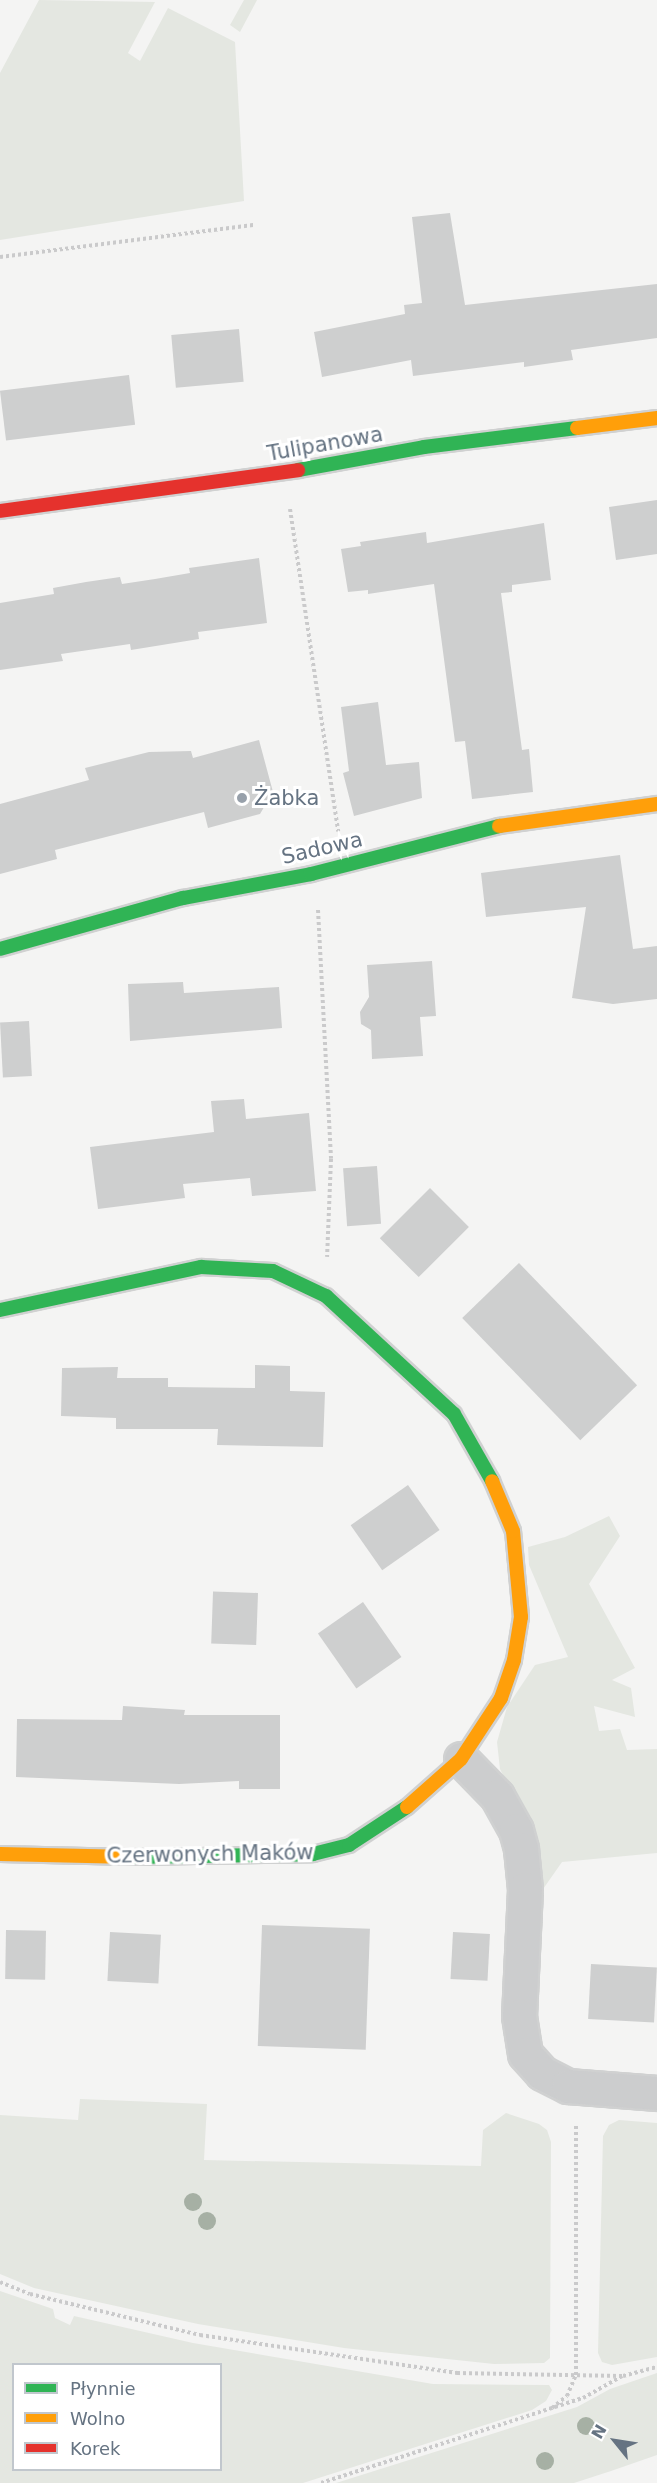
<!DOCTYPE html>
<html>
<head>
<meta charset="utf-8">
<style>
	body { margin:0 }
	#map { position:relative; width:657px; height:2483px; overflow:hidden; background:#f4f4f3; font-family:"DejaVu Sans",sans-serif }
	div>[style] { position:absolute }
	.green>* { inset:0; background:#e4e7e1 }
	.building>* { inset:0; background:#cecfcf; transform-origin:0 0 }
	.path>* { height:4px; margin-top:-2px; transform-origin:0; background:repeating-linear-gradient(90deg,#cacacb 0 3px,transparent 0 6px) }
	.roads { filter:drop-shadow(2px 0 #d0d1d1) drop-shadow(-2px 0 #d0d1d1) drop-shadow(0 2px #d0d1d1) drop-shadow(0 -2px #d0d1d1) }
	.street>* { height:33px; margin:-16.5px; padding:0 16.5px; transform-origin:16.5px; border-radius:16.5px; background:#cccdce }
	.fast>* { height:14px; margin:-7px; padding:0 7px; transform-origin:7px; border-radius:7px; background:#30b455 }
	.slow>* { height:14px; margin:-7px; padding:0 7px; transform-origin:7px; border-radius:7px; background:#ff9f0a }
	.jam>* { height:14px; margin:-7px; padding:0 7px; transform-origin:7px; border-radius:7px; background:#e5322d }
	.trees>* { width:18px; height:18px; margin:-9px; border-radius:50%; background:#a6b0a4 }
	.dots>* { width:16px; height:16px; translate:-50% -50%; box-sizing:border-box; border:3px solid #fff; border-radius:50% }
	span { translate:-50% -50%; white-space:nowrap; text-align:center; line-height:1.15; -webkit-text-stroke:6px #fff; paint-order:stroke }
	.street-label { font-size:21px; color:#657382 }
	.poi-label { font-size:21px; color:#657382 }
	.left { translate:0 -50%; text-align:left }
	.legend { position:absolute; left:12px; top:2363px; width:210px; height:108px; box-sizing:border-box; background:#fff; border:2px solid #c1c7cd; margin:0; padding:8px 10px; list-style:none; font-size:18px; color:#657382 }
	.legend li { display:flex; align-items:center; gap:12px; height:30px }
	.legend b { width:30px; border:2px solid #c1c7cd }
	.north { position:absolute; left:585px; top:2411px; width:60px; height:60px; -webkit-text-stroke:4px #fff; paint-order:stroke; rotate:300deg; font-size:16px; font-weight:700; line-height:24px; text-align:center; color:#657382 }
	.north::after { content:''; display:block; margin:auto; width:21px; height:27px; background:#657382; clip-path:polygon(50% 0,100% 100%,50% 72%,0 100%) }
</style>
</head>
<body>
<div id="map">
	<div class="green">
		<div style="clip-path:polygon(39px 0,155px 2px,128px 53px,140px 61px,168px 8px,235px 42px,244px 201px,0 240px,0 73px)"></div>
		<div style="clip-path:polygon(244px 0,257px 0,240px 32px,230px 25px)"></div>
		<div style="clip-path:polygon(609px 1516px,620px 1536px,589px 1584px,635px 1668px,612px 1680px,631px 1688px,635px 1717px,594px 1706px,599px 1731px,620px 1729px,627px 1750px,657px 1749px,657px 1853px,562px 1862px,534px 1902px,530px 1828px,500px 1769px,497px 1742px,507px 1707px,535px 1665px,568px 1657px,529px 1565px,528px 1547px,565px 1537px)"></div>
		<div style="clip-path:polygon(80px 2099px,207px 2104px,204px 2160px,481px 2166px,483px 2130px,506px 2113px,539px 2124px,547px 2130px,551px 2142px,550px 2358px,544px 2363px,494px 2364px,344px 2348px,198px 2324px,34px 2288px,0 2274px,0 2115px,78px 2120px)"></div>
		<div style="clip-path:polygon(619px 2120px,657px 2123px,657px 2357px,612px 2365px,602px 2362px,598px 2353px,603px 2136px,609px 2125px)"></div>
		<div style="clip-path:polygon(evenodd,0 2291px,53px 2309px,55px 2318px,70px 2325px,74px 2316px,193px 2343px,433px 2384px,549px 2385px,552px 2390px,546px 2401px,532px 2410px,303px 2483px,0 2483px,0 2291px,220px 2364px,220px 2470px,14px 2470px,14px 2364px,220px 2364px)"></div>
		<div style="clip-path:polygon(657px 2373px,657px 2455px,611px 2471px,574px 2483px,336px 2483px,577px 2407px,610px 2389px)"></div>
	</div>
	<div class="building">
		<div style="clip-path:polygon(450px 213px,465px 305px,657px 284px,657px 338px,571px 350px,573px 360px,524px 367px,524px 362px,413px 376px,411px 360px,322px 377px,314px 332px,405px 314px,404px 305px,422px 303px,412px 217px)"></div>
		<div style="left:239px;top:329px;width:53px;height:68px;rotate:85deg"></div>
		<div style="left:129px;top:375px;width:50px;height:130px;rotate:83deg"></div>
		<div style="clip-path:polygon(657px 500px,657px 554px,616px 560px,609px 507px)"></div>
		<div style="clip-path:polygon(544px 523px,551px 580px,512px 585px,512px 592px,501px 593px,522px 750px,529px 749px,533px 792px,472px 799px,465px 741px,455px 742px,434px 584px,368px 594px,368px 590px,348px 592px,341px 549px,361px 546px,360px 542px,426px 532px,427px 543px)"></div>
		<div style="clip-path:polygon(259px 558px,267px 623px,198px 632px,199px 639px,131px 650px,130px 644px,61px 654px,63px 661px,0 670px,0 603px,54px 594px,53px 588px,86px 582px,120px 577px,122px 584px,155px 579px,190px 573px,189px 568px)"></div>
		<div style="clip-path:polygon(378px 702px,386px 765px,419px 762px,422px 798px,354px 816px,343px 773px,349px 771px,341px 707px)"></div>
		<div style="clip-path:polygon(259px 740px,273px 792px,260px 814px,208px 828px,204px 812px,55px 850px,57px 859px,0 874px,0 804px,89px 780px,85px 768px,149px 752px,191px 751px,193px 758px)"></div>
		<div style="clip-path:polygon(620px 855px,633px 949px,657px 946px,657px 999px,613px 1004px,572px 998px,586px 907px,486px 917px,481px 873px)"></div>
		<div style="clip-path:polygon(432px 961px,436px 1016px,420px 1017px,423px 1056px,372px 1059px,371px 1030px,361px 1024px,360px 1012px,369px 997px,367px 965px)"></div>
		<div style="clip-path:polygon(183px 982px,184px 993px,279px 987px,282px 1028px,130px 1041px,128px 984px)"></div>
		<div style="left:29px;top:1021px;width:55px;height:29px;rotate:87deg"></div>
		<div style="clip-path:polygon(244px 1099px,246px 1119px,309px 1113px,316px 1191px,252px 1196px,250px 1178px,183px 1184px,185px 1198px,98px 1209px,90px 1147px,214px 1132px,211px 1101px)"></div>
		<div style="left:377px;top:1166px;width:58px;height:34px;rotate:86deg"></div>
		<div style="left:430px;top:1188px;width:55px;height:71px;rotate:45deg"></div>
		<div style="left:519px;top:1263px;width:170px;height:79px;rotate:46deg"></div>
		<div style="clip-path:polygon(255px 1365px,290px 1366px,290px 1391px,325px 1392px,323px 1447px,217px 1445px,218px 1429px,116px 1429px,116px 1418px,61px 1416px,62px 1368px,118px 1367px,117px 1378px,168px 1378px,168px 1387px,255px 1388px)"></div>
		<div style="left:408px;top:1485px;width:55px;height:70px;rotate:55deg"></div>
		<div style="left:258px;top:1593px;width:52px;height:45px;rotate:92deg"></div>
		<div style="left:363px;top:1602px;width:67px;height:55px;rotate:55deg"></div>
		<div style="clip-path:polygon(123px 1706px,185px 1710px,184px 1715px,280px 1715px,280px 1789px,239px 1789px,239px 1781px,179px 1784px,16px 1777px,17px 1719px,122px 1720px)"></div>
		<div style="left:262px;top:1925px;width:108px;height:121px;rotate:2deg"></div>
		<div style="left:6px;top:1930px;width:40px;height:49px;rotate:1deg"></div>
		<div style="left:110px;top:1932px;width:51px;height:49px;rotate:3deg"></div>
		<div style="left:453px;top:1932px;width:37px;height:47px;rotate:3deg"></div>
		<div style="left:591px;top:1964px;width:66px;height:55px;rotate:3deg"></div>
	</div>
	<div class="path">
		<div style="left:0;top:257px;width:257px;rotate:-7.2deg"></div>
		<div style="left:290px;top:509px;width:326px;rotate:81.5deg"></div>
		<div style="left:318px;top:910px;width:249px;rotate:87deg"></div>
		<div style="left:331px;top:1159px;width:98px;rotate:92.3deg"></div>
		<div style="left:0;top:2282px;width:32px;rotate:22deg"></div>
		<div style="left:30px;top:2294px;width:175px;rotate:13.6deg"></div>
		<div style="left:200px;top:2335px;width:260px;rotate:8.4deg"></div>
		<div style="left:457px;top:2373px;width:166px;rotate:1deg"></div>
		<div style="left:623px;top:2376px;width:35px;rotate:-15deg"></div>
		<div style="left:552px;top:2408px;width:19px;rotate:-39deg"></div>
		<div style="left:567px;top:2396px;width:23px;rotate:-67deg"></div>
		<div style="left:576px;top:2375px;width:251px;rotate:-90deg"></div>
		<div style="left:321px;top:2483px;width:275px;rotate:-18deg"></div>
		<div style="left:583px;top:2398px;width:45px;rotate:-29.4deg"></div>
	</div>
	<div class="roads">
		<div class="street">
			<div style="left:461px;top:1759px;width:52px;rotate:45.8deg"></div>
			<div style="left:497px;top:1796px;width:39px;rotate:61deg"></div>
			<div style="left:516px;top:1830px;width:20px;rotate:75deg"></div>
			<div style="left:521px;top:1849px;width:40px;rotate:84.3deg"></div>
			<div style="left:525px;top:1889px;width:127px;rotate:92.7deg"></div>
			<div style="left:519px;top:2016px;width:38px;rotate:81deg"></div>
			<div style="left:525px;top:2054px;width:25px;rotate:48deg"></div>
			<div style="left:542px;top:2073px;width:29px;rotate:27deg"></div>
			<div style="left:568px;top:2086px;width:89px;rotate:4.5deg"></div>
		</div>
		<div class="fast">
			<div style="left:298px;top:470px;width:128px;rotate:-10.3deg"></div>
			<div style="left:424px;top:447px;width:154px;rotate:-7.1deg"></div>
			<div style="left:0;top:949px;width:190px;rotate:-15.6deg"></div>
			<div style="left:183px;top:898px;width:130px;rotate:-10.6deg"></div>
			<div style="left:311px;top:874px;width:194px;rotate:-14.3deg"></div>
			<div style="left:0;top:1310px;width:206px;rotate:-12.1deg"></div>
			<div style="left:201px;top:1267px;width:72px;rotate:3.2deg"></div>
			<div style="left:273px;top:1271px;width:59px;rotate:25.3deg"></div>
			<div style="left:326px;top:1296px;width:174px;rotate:42.7deg"></div>
			<div style="left:454px;top:1414px;width:77px;rotate:60.4deg"></div>
			<div style="left:131px;top:1857px;width:182px;rotate:-0.9deg"></div>
			<div style="left:313px;top:1854px;width:37px;rotate:-14deg"></div>
			<div style="left:349px;top:1845px;width:69px;rotate:-33.2deg"></div>
		</div>
		<div class="slow">
			<div style="left:577px;top:428px;width:81px;rotate:-7.1deg"></div>
			<div style="left:499px;top:826px;width:160px;rotate:-7.9deg"></div>
			<div style="left:407px;top:1807px;width:72px;rotate:-41.6deg"></div>
			<div style="left:461px;top:1759px;width:73px;rotate:-56.7deg"></div>
			<div style="left:501px;top:1698px;width:40px;rotate:-71.1deg"></div>
			<div style="left:514px;top:1660px;width:44px;rotate:-80.8deg"></div>
			<div style="left:521px;top:1617px;width:86px;rotate:-95.3deg"></div>
			<div style="left:513px;top:1531px;width:54px;rotate:-112.8deg"></div>
			<div style="left:0;top:1854px;width:131px;rotate:1.3deg"></div>
		</div>
		<div class="jam">
			<div style="left:0;top:511px;width:301px;rotate:-7.8deg"></div>
		</div>
	</div>
	<div class="trees">
		<div style="left:193px;top:2202px"></div>
		<div style="left:207px;top:2221px"></div>
		<div style="left:586px;top:2426px"></div>
		<div style="left:545px;top:2461px"></div>
	</div>
	<div class="dots">
		<div style="left:242px;top:798px;background:#97a0aa"></div>
	</div>
	<div class="street-label">
		<span style="left:325px;top:444px;rotate:-10deg">Tulipanowa</span>
		<span style="left:322px;top:848px;rotate:-13deg">Sadowa</span>
		<span style="left:210px;top:1854px;rotate:-1deg">Czerwonych Maków</span>
	</div>
	<div class="poi-label">
		<span class="left" style="left:254px;top:798px">Żabka</span>
	</div>
	<ul class="legend">
	<li><b style="height:8px;background:#30b455"></b>Płynnie</li>
	<li><b style="height:8px;background:#ff9f0a"></b>Wolno</li>
	<li><b style="height:8px;background:#e5322d"></b>Korek</li>
	</ul>
	<div class="north">N</div>
</div>
</body>
</html>
